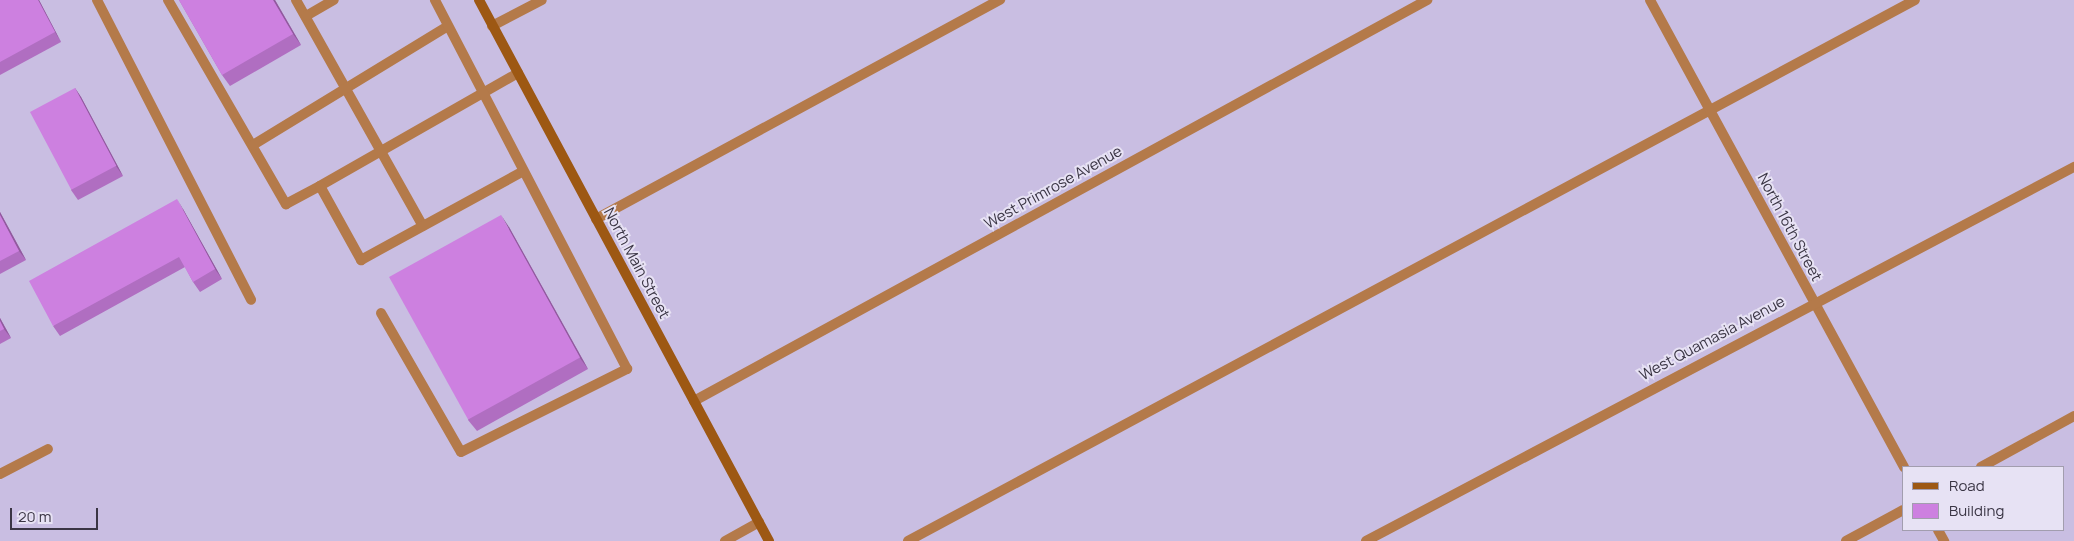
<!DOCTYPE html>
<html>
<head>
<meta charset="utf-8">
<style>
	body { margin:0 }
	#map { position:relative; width:2074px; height:541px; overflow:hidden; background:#c9bee2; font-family:Manrope,sans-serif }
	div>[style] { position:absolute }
	.lane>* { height:10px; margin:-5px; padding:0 5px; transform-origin:5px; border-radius:5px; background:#b47a4a }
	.street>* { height:10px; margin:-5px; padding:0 5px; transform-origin:5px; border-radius:5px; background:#b47a4a }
	.secondary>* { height:10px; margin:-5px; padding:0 5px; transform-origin:5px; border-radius:5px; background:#9d5813 }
	.wall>* { inset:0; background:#b06ec1 }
	.shaded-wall>* { inset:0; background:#905a9d }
	.building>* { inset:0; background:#cd80e0; transform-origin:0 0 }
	span { translate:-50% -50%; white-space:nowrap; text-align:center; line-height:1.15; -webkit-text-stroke:4px #e7e2f4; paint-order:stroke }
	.street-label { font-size:15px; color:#3a3544 }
	.legend { position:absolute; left:1902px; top:466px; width:162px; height:65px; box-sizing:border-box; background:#e7e2f4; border:1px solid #a29dae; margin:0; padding:6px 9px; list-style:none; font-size:15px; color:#3a3544 }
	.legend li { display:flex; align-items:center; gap:10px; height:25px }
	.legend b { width:25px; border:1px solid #a29dae }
	.scale { position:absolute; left:10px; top:508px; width:88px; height:22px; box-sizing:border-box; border:2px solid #3a3544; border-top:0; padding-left:6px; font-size:15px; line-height:18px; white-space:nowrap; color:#3a3544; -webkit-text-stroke:4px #e7e2f4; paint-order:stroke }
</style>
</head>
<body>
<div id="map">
	<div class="lane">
		<div style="left:97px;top:0;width:337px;rotate:62.8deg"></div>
		<div style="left:168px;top:0;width:236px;rotate:60deg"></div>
		<div style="left:286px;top:204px;width:38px;rotate:-28deg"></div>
		<div style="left:296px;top:0;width:259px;rotate:60.7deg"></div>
		<div style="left:306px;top:16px;width:32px;rotate:-30deg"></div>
		<div style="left:518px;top:73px;width:228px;rotate:150.3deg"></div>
		<div style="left:320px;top:186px;width:85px;rotate:61deg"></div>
		<div style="left:361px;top:260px;width:183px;rotate:-28.7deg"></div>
		<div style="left:253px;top:145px;width:228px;rotate:-31.4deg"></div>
		<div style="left:596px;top:219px;width:460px;rotate:-28.5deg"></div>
		<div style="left:381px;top:313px;width:160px;rotate:60.1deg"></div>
		<div style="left:461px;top:452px;width:186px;rotate:-26.6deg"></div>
		<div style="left:627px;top:369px;width:416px;rotate:-117.5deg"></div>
		<div style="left:1981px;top:467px;width:106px;rotate:-28.7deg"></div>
		<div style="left:0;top:474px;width:54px;rotate:-27.5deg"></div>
		<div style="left:725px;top:541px;width:39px;rotate:-29deg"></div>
		<div style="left:908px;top:541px;width:1143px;rotate:-28.25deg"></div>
		<div style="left:1846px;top:541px;width:65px;rotate:-28.5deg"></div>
	</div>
	<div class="street">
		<div style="left:1650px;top:0;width:532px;rotate:61.46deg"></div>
		<div style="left:492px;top:26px;width:56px;rotate:-27.5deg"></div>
		<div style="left:694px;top:401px;width:836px;rotate:-28.68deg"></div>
		<div style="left:1938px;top:530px;width:13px;rotate:61deg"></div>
		<div style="left:1366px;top:541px;width:801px;rotate:-27.85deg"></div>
	</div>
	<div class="secondary">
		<div style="left:479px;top:0;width:614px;rotate:61.81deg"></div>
	</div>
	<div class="wall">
		<div style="clip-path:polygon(0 0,39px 0,61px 42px,0 75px)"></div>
		<div style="clip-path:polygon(179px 0,275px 0,301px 45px,230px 86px,222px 75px)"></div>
		<div style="clip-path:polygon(75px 88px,81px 97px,123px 176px,78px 200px,71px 190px)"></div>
		<div style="clip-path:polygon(183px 209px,222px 279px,200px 292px,193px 282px,185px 267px,60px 336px,53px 326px)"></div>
		<div style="clip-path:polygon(0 212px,26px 260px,0 274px)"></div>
		<div style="clip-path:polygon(509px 227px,588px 369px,477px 431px,468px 420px)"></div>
		<div style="clip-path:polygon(0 318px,11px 338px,0 344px)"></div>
	</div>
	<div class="shaded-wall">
		<div style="clip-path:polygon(38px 0,39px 0,61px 42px,55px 32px)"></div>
		<div style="clip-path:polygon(273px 0,275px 0,301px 45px,293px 34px)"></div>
		<div style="clip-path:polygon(75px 88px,81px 97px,123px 176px,116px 166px)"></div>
		<div style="clip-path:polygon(177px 199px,183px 209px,222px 279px,215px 269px)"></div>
		<div style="clip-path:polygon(0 212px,26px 260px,19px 251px,0 215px)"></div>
		<div style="clip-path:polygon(501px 215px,509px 227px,588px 369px,580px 358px)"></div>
		<div style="clip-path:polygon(0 318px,11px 338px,4px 329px,0 321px)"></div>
	</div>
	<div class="building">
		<div style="clip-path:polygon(0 0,38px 0,55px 32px,0 62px)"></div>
		<div style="clip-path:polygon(179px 0,273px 0,293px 34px,222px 75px)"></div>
		<div style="left:75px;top:88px;width:88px;height:51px;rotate:62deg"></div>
		<div style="clip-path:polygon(177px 199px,215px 269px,193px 282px,179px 257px,53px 326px,29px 281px)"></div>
		<div style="clip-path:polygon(0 215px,19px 251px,0 261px)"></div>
		<div style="left:501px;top:215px;width:163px;height:128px;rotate:61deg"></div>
		<div style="clip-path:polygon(0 321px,4px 329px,0 331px)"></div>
	</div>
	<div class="street-label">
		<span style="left:1053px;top:187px;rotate:-29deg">West Primrose Avenue</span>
		<span style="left:1790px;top:227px;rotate:62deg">North 16th Street</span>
		<span style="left:637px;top:263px;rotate:62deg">North Main Street</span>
		<span style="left:1712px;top:338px;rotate:-28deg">West Quamasia Avenue</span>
	</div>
	<ul class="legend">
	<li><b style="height:6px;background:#9d5813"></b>Road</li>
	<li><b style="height:14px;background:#cd80e0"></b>Building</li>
	</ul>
	<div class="scale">20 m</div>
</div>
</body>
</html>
